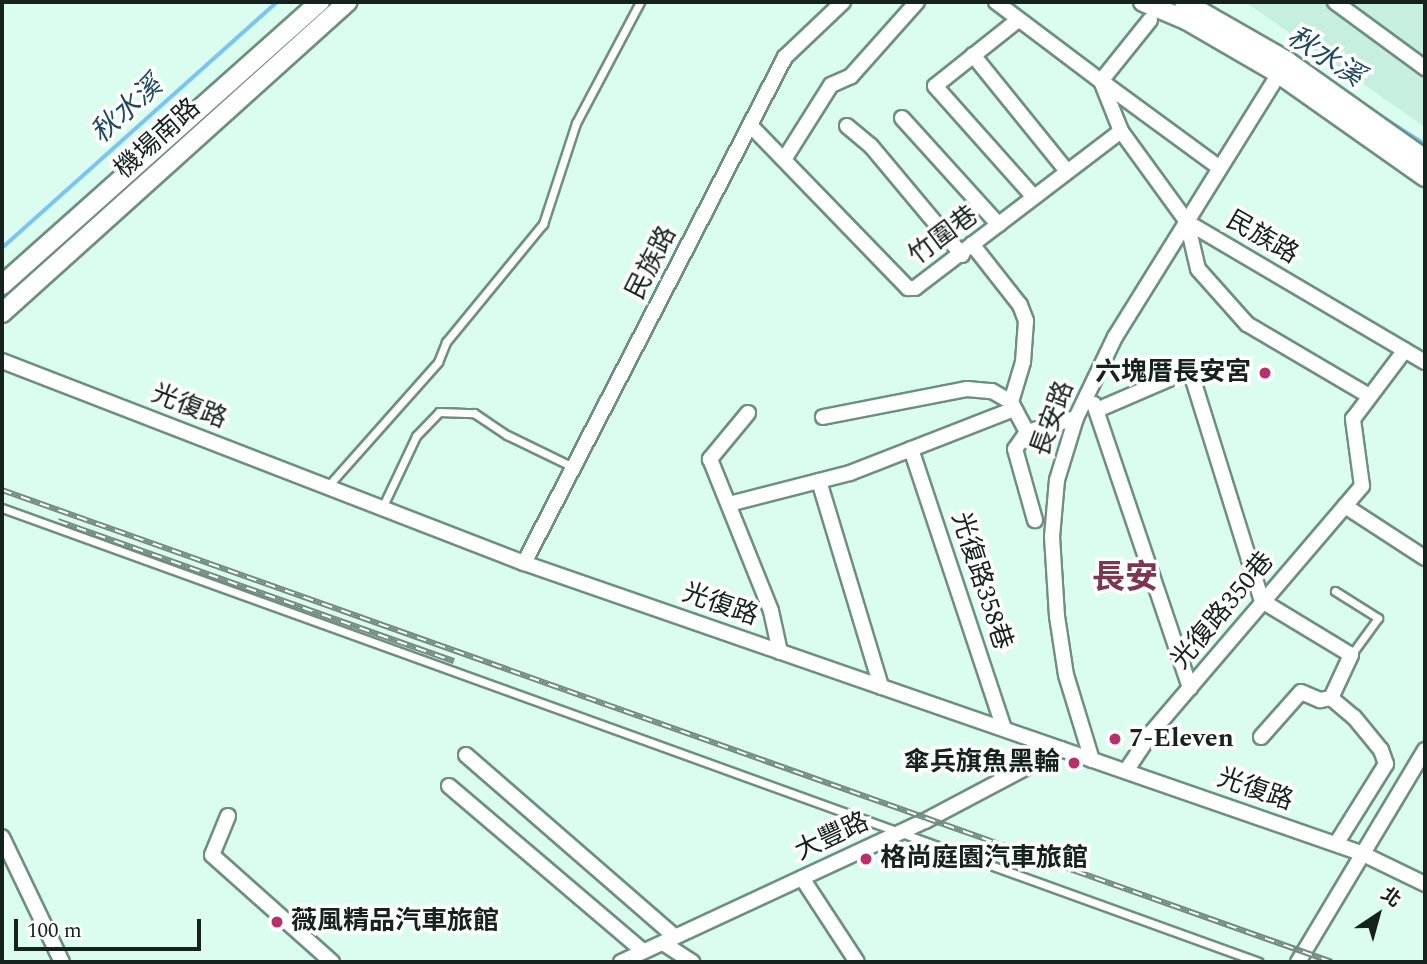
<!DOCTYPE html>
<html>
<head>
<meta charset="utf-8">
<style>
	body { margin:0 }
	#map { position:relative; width:1427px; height:964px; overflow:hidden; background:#dafdef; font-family:Spectral,"Noto Sans TC",serif }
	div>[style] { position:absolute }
	.built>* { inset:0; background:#c6efdf }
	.stream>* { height:3.5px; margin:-1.75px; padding:0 1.75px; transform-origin:1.75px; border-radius:1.75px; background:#7cc5f3 }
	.roads { filter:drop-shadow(2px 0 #6f8f83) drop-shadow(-2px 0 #6f8f83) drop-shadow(0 2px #6f8f83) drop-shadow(0 -2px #6f8f83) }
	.service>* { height:7px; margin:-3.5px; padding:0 3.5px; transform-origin:3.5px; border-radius:3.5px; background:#fff }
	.minor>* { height:14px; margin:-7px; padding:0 7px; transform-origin:7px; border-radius:7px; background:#fff }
	.tertiary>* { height:18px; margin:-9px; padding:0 9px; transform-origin:9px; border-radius:9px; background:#fff }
	.rail>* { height:6px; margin-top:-3px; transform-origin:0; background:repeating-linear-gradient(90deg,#fff 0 10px,#738a81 0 20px); box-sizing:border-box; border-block:2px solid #738a81 }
	.dots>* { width:19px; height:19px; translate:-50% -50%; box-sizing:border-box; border:4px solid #fff; border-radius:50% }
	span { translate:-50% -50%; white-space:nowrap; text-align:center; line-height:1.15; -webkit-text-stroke:7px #fff; paint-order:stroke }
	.street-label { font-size:26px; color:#15221d }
	.poi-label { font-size:26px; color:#15221d; font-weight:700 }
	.right { translate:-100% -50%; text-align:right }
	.left { translate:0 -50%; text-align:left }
	.water-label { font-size:28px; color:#214a62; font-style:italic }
	.district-label { font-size:33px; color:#7b3650; font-weight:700 }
	.frame { position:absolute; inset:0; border:4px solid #15221d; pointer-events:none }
	.north { position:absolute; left:1343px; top:880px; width:70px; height:70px; -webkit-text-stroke:5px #fff; paint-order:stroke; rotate:36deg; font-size:19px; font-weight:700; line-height:28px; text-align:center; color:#15221d }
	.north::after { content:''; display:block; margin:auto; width:24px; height:32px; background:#15221d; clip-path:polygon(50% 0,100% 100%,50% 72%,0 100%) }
	.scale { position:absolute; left:14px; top:919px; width:187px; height:32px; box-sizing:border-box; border:4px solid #15221d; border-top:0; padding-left:9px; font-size:21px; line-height:24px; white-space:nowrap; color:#15221d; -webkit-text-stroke:5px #fff; paint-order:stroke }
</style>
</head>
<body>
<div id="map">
	<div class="built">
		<div style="clip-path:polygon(1245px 2px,1425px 2px,1425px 127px)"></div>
	</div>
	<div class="stream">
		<div style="left:1204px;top:2px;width:33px;rotate:33deg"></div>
		<div style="left:1359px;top:102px;width:78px;rotate:32.5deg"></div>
		<div style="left:2px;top:248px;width:369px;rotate:-41.8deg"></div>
	</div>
	<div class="roads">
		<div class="service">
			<div style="left:328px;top:486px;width:166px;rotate:-48.4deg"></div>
			<div style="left:438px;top:362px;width:22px;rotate:-68deg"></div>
			<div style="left:446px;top:342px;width:153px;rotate:-50.6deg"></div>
			<div style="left:543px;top:224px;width:106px;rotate:-71.9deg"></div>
			<div style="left:576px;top:123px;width:137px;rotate:-62.1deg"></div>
			<div style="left:2px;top:508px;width:1336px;rotate:19.86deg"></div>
			<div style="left:382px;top:508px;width:80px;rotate:-64.7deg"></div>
			<div style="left:416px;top:436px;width:33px;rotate:-46deg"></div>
			<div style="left:439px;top:412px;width:35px;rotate:2deg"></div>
			<div style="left:474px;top:413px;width:40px;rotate:34deg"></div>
			<div style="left:507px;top:435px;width:73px;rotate:25.9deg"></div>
			<div style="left:1335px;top:591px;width:51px;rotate:32.1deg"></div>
			<div style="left:1378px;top:618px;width:46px;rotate:126.1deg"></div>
		</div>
		<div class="minor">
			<div style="left:996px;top:2px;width:131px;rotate:37deg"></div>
			<div style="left:1101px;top:81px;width:54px;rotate:68.2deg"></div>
			<div style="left:1121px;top:131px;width:112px;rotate:54deg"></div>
			<div style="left:1187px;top:222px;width:276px;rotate:30.5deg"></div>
			<div style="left:1335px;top:2px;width:112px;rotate:36.3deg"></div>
			<div style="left:1018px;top:20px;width:106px;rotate:141.5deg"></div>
			<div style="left:935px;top:86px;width:147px;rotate:48.3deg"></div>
			<div style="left:1150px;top:20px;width:78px;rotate:128.8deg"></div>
			<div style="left:1101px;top:81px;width:147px;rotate:36.2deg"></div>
			<div style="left:973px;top:55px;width:149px;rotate:51deg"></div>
			<div style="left:902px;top:118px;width:144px;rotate:47.8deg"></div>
			<div style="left:751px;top:126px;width:226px;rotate:45.9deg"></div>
			<div style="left:908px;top:288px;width:7px"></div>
			<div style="left:915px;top:288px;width:259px;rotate:-37.3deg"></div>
			<div style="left:847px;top:126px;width:31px;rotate:40deg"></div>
			<div style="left:871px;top:146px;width:142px;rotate:50.1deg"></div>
			<div style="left:785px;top:158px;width:86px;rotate:-57.8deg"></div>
			<div style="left:831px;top:85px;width:22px;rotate:-24deg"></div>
			<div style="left:851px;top:76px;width:99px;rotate:-48.3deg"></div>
			<div style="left:1187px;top:222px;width:48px;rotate:76.8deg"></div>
			<div style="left:1198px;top:269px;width:74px;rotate:48.3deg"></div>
			<div style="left:1247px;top:324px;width:142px;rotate:30.5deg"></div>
			<div style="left:972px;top:244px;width:78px;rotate:51.8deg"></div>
			<div style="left:1020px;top:305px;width:17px;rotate:69deg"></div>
			<div style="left:1026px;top:321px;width:41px;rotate:94.2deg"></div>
			<div style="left:1023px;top:362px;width:42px;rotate:106.7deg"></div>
			<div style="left:1011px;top:402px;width:34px;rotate:62deg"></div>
			<div style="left:1027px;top:432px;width:21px;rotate:125deg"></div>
			<div style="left:1015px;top:449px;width:74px;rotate:74.3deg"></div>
			<div style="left:2px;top:361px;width:560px;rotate:21.16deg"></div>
			<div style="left:524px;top:563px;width:886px;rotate:19.11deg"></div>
			<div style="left:1361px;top:853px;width:71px;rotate:25.8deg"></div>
			<div style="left:1094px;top:404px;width:300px;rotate:71.3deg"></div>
			<div style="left:1097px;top:410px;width:101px;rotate:-23.3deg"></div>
			<div style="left:1190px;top:370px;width:242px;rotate:72.7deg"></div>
			<div style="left:1262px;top:601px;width:104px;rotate:31.2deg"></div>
			<div style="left:1351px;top:655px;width:47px;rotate:114.9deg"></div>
			<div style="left:748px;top:413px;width:60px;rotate:129.6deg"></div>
			<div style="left:710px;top:459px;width:164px;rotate:68.1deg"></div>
			<div style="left:771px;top:611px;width:42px;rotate:77.6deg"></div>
			<div style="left:823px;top:417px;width:147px;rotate:-11deg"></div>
			<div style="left:967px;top:389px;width:25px;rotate:5deg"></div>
			<div style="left:992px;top:391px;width:22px;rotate:30deg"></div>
			<div style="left:1027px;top:432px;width:51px;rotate:-15.9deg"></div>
			<div style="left:911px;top:449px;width:295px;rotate:71.6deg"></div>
			<div style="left:819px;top:481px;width:215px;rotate:73.2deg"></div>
			<div style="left:729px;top:504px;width:125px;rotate:-14.4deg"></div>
			<div style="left:850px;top:473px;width:176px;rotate:-21.3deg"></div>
			<div style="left:1345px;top:506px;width:95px;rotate:33deg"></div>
			<div style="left:524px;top:563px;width:569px;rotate:-62.71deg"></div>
			<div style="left:785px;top:57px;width:80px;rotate:-43.5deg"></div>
			<div style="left:1331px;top:698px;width:30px;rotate:40deg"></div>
			<div style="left:1354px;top:717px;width:43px;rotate:50.7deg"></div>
			<div style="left:1381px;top:750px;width:15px;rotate:70deg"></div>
			<div style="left:1386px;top:764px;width:94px;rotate:122deg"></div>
			<div style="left:1261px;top:737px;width:60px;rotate:-48.4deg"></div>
			<div style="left:1301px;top:692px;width:21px;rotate:23deg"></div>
			<div style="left:1320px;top:700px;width:11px;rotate:-10deg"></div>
			<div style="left:466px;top:755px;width:277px;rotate:41deg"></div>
			<div style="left:1092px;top:760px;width:89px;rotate:-107deg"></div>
			<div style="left:1066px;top:675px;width:60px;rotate:-98.7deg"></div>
			<div style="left:1057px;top:616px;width:79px;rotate:-93.6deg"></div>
			<div style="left:1052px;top:537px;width:57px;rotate:-85deg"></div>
			<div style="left:1057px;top:480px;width:65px;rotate:-73deg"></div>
			<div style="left:1076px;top:418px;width:90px;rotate:-64.3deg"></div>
			<div style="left:1115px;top:337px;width:318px;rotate:-58.1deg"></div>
			<div style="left:1126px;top:771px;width:47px;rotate:-56.3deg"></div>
			<div style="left:1152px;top:732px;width:323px;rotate:-49.5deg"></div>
			<div style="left:1362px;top:486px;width:68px;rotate:-97.7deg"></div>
			<div style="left:1353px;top:419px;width:86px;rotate:-53deg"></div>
			<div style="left:449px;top:786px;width:255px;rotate:40.4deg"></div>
			<div style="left:228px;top:816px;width:42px;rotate:112.3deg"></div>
			<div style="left:212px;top:855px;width:161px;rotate:41.7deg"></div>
			<div style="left:2px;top:837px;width:139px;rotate:64.4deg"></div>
			<div style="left:802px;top:878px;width:100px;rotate:56.8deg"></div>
			<div style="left:663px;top:943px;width:35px;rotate:33deg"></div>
			<div style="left:621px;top:962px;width:335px;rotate:-24.9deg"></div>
			<div style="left:925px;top:821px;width:154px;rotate:-27.9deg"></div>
			<div style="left:1298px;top:962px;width:247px;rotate:-59.1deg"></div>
		</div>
		<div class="tertiary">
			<div style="left:1143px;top:2px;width:47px;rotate:22.7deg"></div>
			<div style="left:1186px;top:20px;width:108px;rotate:30.1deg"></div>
			<div style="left:1279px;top:74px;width:179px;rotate:35.2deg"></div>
			<div style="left:1184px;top:2px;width:119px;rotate:29.8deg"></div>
			<div style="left:1287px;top:61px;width:169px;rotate:35.4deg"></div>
			<div style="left:2px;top:285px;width:426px;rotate:-41.7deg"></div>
			<div style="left:2px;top:313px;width:465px;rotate:-42deg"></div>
		</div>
	</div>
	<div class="rail">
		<div style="left:2px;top:490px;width:1411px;rotate:19.54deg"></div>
		<div style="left:58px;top:521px;width:420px;rotate:19.5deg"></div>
	</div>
	<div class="dots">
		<div style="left:1265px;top:373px;background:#b92f6c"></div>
		<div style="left:1115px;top:739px;background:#b92f6c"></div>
		<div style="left:1074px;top:763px;background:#b92f6c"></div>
		<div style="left:866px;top:859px;background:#b92f6c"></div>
		<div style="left:277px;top:922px;background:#b92f6c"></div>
	</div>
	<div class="street-label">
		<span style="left:158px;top:139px;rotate:-42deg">機場南路</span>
		<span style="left:944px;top:236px;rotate:-37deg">竹圍巷</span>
		<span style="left:1262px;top:238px;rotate:30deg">民族路</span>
		<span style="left:652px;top:263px;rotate:-63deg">民族路</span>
		<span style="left:189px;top:407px;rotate:21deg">光復路</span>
		<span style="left:1053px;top:419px;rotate:-70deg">長安路</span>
		<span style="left:981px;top:581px;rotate:72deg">光復路358巷</span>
		<span style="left:720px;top:605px;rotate:19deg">光復路</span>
		<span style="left:1223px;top:611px;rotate:-50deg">光復路350巷</span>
		<span style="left:1255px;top:790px;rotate:19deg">光復路</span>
		<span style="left:832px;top:837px;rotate:-25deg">大豐路</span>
	</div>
	<div class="poi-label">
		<span class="right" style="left:1251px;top:373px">六塊厝長安宮</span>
		<span class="left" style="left:1129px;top:739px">7-Eleven</span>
		<span class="right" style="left:1060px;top:763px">傘兵旗魚黑輪</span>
		<span class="left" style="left:880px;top:859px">格尚庭園汽車旅館</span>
		<span class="left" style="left:291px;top:922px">薇風精品汽車旅館</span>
	</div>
	<div class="water-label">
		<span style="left:1325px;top:57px;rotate:33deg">秋水溪</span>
		<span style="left:127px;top:110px;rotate:-42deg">秋水溪</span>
	</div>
	<div class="district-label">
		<span style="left:1125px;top:579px">長安</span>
	</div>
	<div class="frame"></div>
	<div class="north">北</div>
	<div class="scale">100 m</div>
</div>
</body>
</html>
